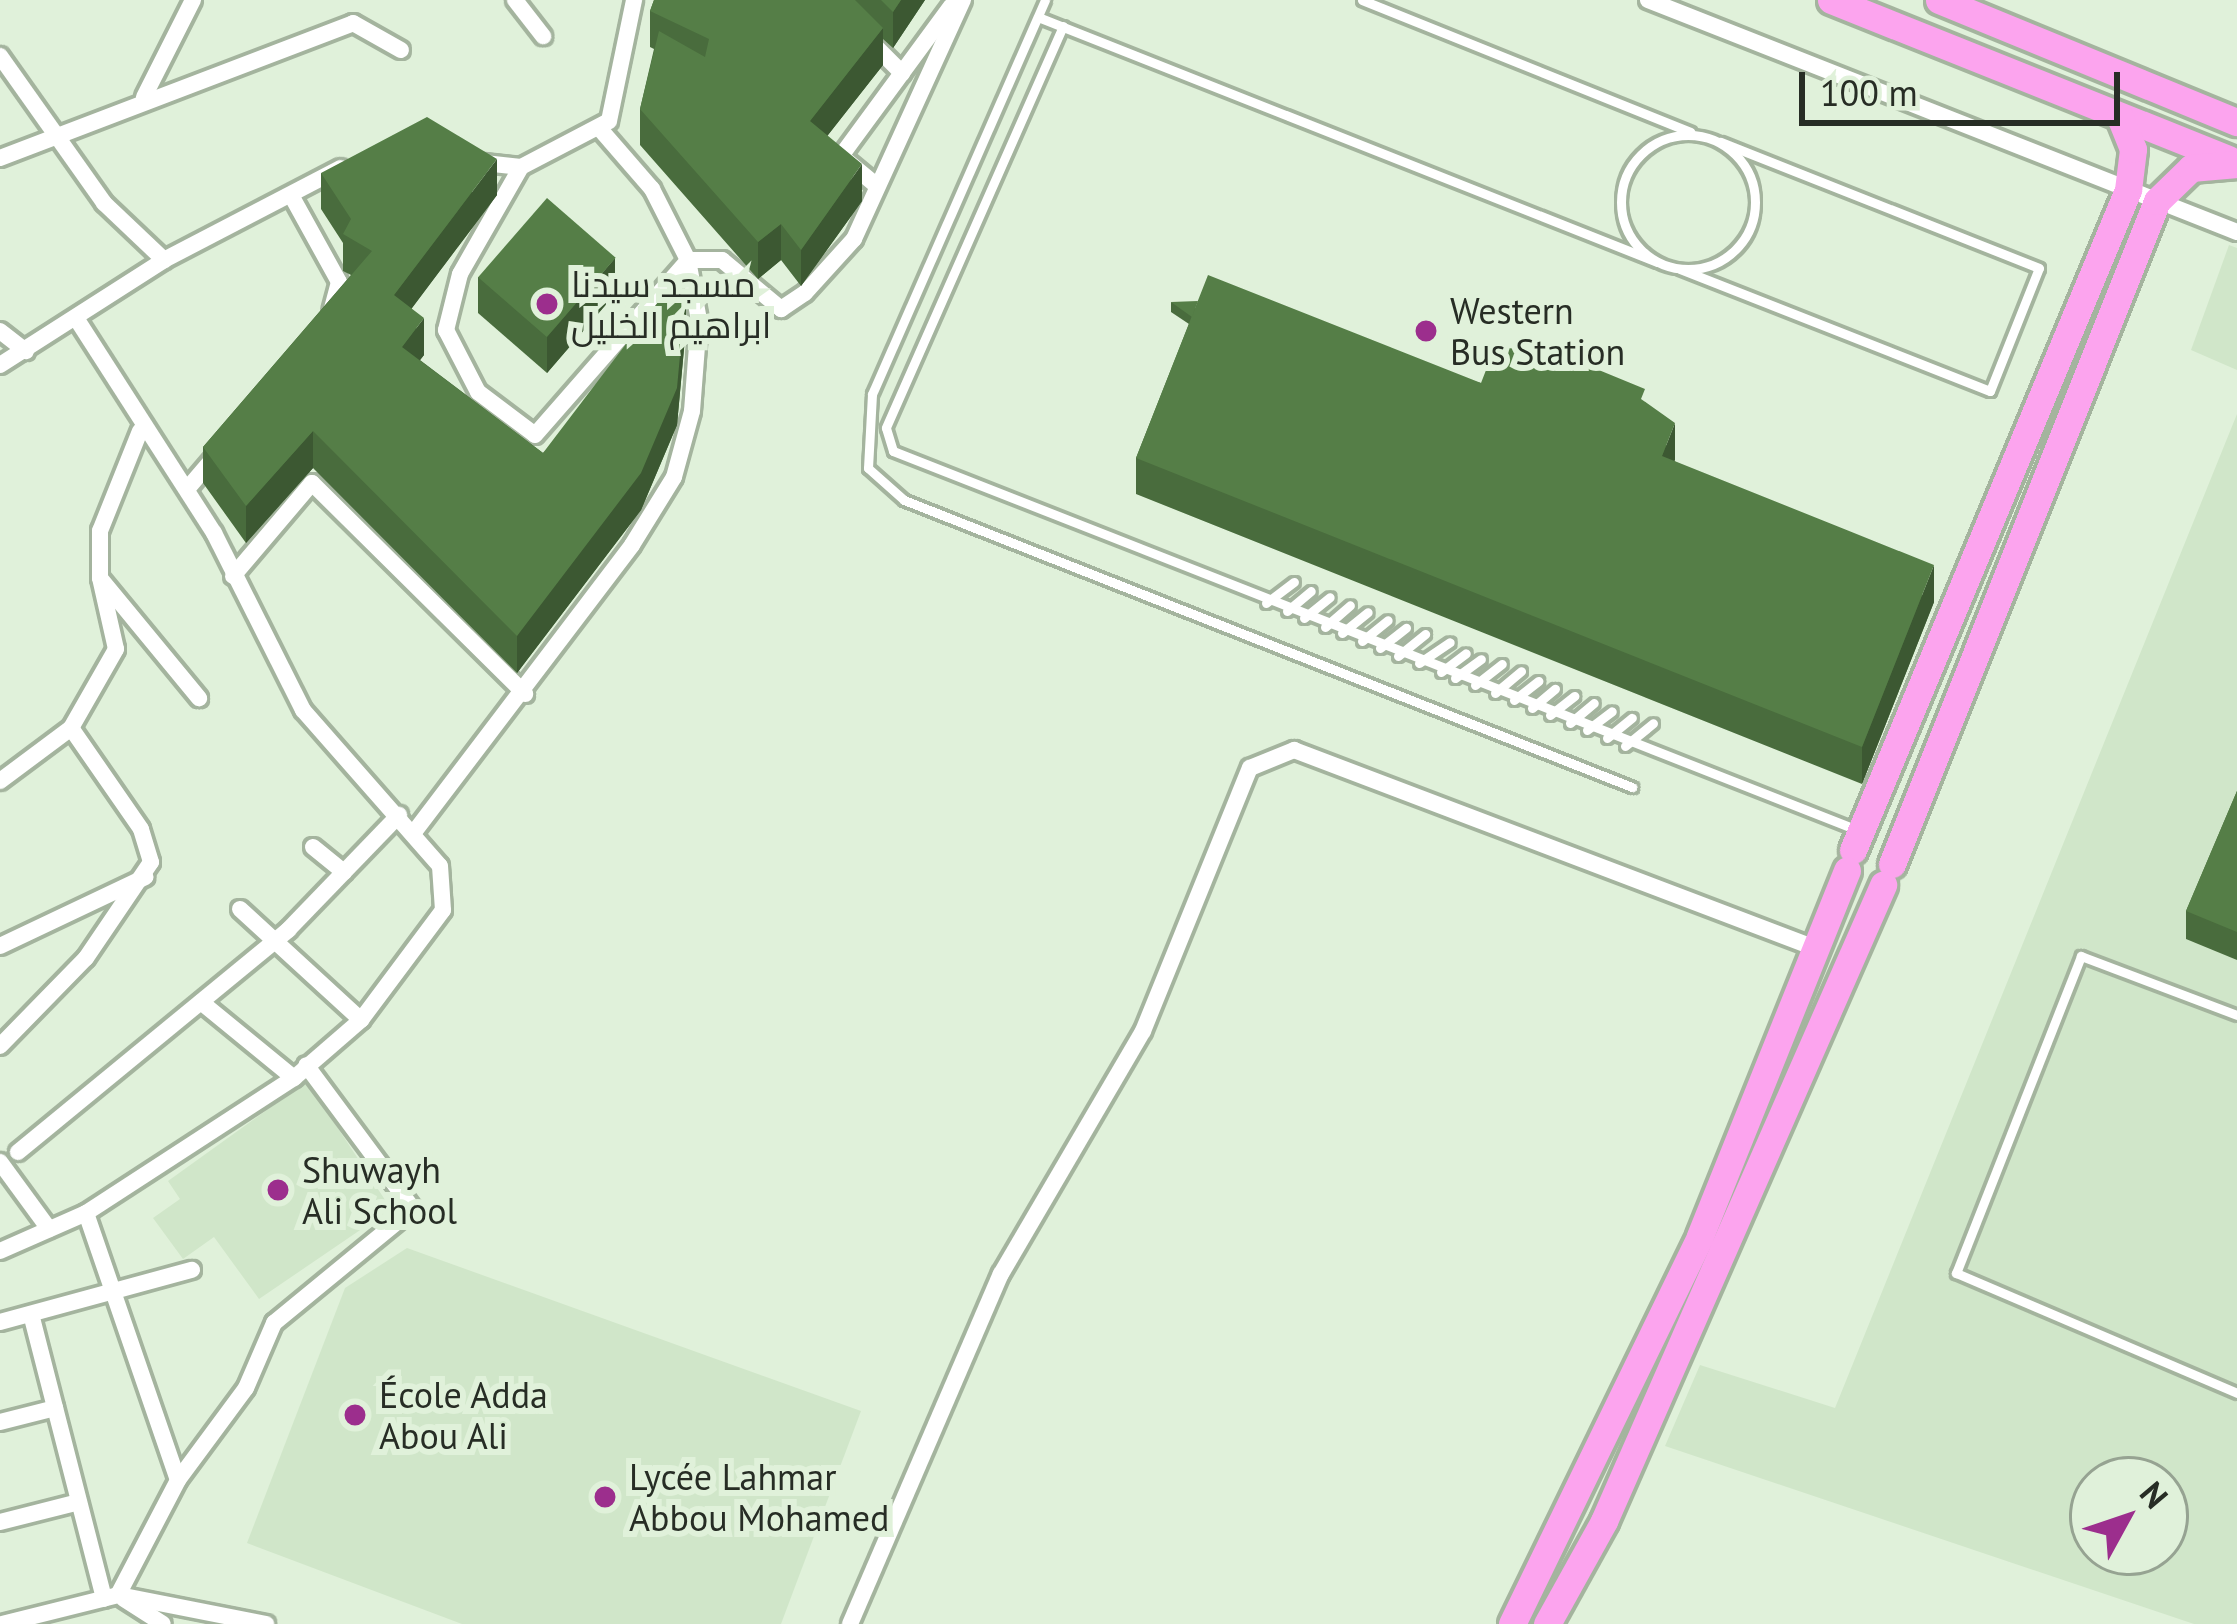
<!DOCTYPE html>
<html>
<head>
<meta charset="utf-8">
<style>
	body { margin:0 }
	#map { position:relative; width:2237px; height:1624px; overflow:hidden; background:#e0f1da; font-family:"PT Sans",Cairo,sans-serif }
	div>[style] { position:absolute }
	.built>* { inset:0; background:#d0e6c9 }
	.roads { filter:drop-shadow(3px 0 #a4b49e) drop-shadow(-3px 0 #a4b49e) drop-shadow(0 3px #a4b49e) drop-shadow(0 -3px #a4b49e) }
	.service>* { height:9px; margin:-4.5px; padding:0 4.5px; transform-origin:4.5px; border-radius:4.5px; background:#fff }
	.service>.ring { margin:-4.5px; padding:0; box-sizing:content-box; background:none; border:9px solid #fff; border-radius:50% }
	.minor>* { height:16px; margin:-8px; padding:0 8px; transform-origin:8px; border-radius:8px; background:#fff }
	.trunk>* { height:27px; margin:-13.5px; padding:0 13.5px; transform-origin:13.5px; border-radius:13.5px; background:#fca4ee }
	.wall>* { inset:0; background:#496c3d }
	.shaded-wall>* { inset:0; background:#3c5832 }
	.building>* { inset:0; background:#557e47; transform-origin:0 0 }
	.dots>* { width:33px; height:33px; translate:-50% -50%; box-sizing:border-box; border:6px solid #e0f1da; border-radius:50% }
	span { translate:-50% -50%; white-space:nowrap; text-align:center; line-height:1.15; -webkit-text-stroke:12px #e0f1da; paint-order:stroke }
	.poi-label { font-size:36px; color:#272d25 }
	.left { translate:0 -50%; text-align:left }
	.north { position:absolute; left:2069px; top:1456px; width:120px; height:120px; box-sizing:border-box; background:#e0f1da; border:3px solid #96a392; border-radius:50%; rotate:50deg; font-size:33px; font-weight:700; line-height:48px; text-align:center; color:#272d25 }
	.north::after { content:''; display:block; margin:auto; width:42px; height:54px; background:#9c2e8d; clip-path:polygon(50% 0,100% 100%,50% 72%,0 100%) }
	.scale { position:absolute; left:1799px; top:72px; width:321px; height:54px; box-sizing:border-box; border:6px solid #272d25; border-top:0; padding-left:15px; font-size:36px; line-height:42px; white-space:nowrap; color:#272d25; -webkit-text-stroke:9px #e0f1da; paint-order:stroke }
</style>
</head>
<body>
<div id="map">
	<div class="built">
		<div style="clip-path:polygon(2229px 245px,2237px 248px,2237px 370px,2191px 350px)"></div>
		<div style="clip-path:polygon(evenodd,2237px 414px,2237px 1624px,2194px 1624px,1665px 1446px,1700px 1365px,1835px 1408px,2237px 414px,2093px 1480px,2165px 1480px,2165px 1552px,2093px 1552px,2093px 1480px)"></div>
		<div style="clip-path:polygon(307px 1081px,391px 1209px,259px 1299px,214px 1237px,183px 1259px,153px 1218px,180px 1199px,168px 1181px)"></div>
		<div style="clip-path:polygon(407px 1248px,861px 1411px,781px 1624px,462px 1624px,247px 1543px,345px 1288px)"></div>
	</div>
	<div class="roads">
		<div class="service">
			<div style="left:1045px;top:0;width:430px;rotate:113.7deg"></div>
			<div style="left:872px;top:394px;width:74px;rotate:93.1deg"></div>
			<div style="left:868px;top:468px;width:48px;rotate:41.6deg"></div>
			<div style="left:904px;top:500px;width:783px;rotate:21.52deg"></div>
			<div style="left:1362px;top:0;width:354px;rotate:21.9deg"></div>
			<div style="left:1038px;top:17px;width:666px;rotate:21.59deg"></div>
			<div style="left:1063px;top:26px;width:439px;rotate:113.8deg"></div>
			<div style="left:886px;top:428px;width:24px;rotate:73deg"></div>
			<div style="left:893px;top:451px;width:1039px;rotate:21.45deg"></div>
			<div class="ring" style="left:1621px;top:135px;width:125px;height:125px"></div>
			<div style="left:1680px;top:269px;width:333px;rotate:21.5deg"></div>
			<div style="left:1990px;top:391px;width:132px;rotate:-68.3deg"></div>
			<div style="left:2039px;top:268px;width:343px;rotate:-158.4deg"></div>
			<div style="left:1266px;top:603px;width:35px;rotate:-37deg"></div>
			<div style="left:1287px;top:611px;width:31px;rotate:-40deg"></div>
			<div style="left:1304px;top:618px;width:33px;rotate:-39deg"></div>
			<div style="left:1325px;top:627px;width:33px;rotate:-41deg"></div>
			<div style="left:1342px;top:633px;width:33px;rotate:-39deg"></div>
			<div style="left:1362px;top:641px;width:33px;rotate:-39deg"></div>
			<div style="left:1380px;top:648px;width:33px;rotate:-38deg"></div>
			<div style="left:1398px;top:656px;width:35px;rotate:-39deg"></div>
			<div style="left:1419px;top:663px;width:37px;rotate:-34deg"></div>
			<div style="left:1441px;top:672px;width:31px;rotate:-37deg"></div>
			<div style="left:1455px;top:678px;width:32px;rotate:-36deg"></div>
			<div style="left:1475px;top:685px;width:34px;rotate:-38deg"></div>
			<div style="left:1495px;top:693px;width:34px;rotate:-40deg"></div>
			<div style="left:1514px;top:700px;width:31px;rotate:-38deg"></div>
			<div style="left:1532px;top:708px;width:30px;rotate:-40deg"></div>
			<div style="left:1550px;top:715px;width:31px;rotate:-38deg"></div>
			<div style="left:1570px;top:723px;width:31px;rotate:-40deg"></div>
			<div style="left:1587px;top:730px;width:31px;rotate:-37deg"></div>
			<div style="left:1607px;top:738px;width:32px;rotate:-39deg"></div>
			<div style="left:1625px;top:746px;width:36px;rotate:-39deg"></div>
			<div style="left:2237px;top:1015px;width:167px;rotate:-159.3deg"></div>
			<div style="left:2081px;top:956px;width:341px;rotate:111.5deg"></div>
			<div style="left:1956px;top:1273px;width:306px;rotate:23.1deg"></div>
		</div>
		<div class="minor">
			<div style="left:515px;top:0;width:46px;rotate:52.1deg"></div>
			<div style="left:1648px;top:0;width:633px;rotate:21.5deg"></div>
			<div style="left:869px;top:40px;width:47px;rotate:45deg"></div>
			<div style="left:0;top:56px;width:180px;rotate:54.7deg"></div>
			<div style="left:104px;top:203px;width:83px;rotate:43.5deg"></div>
			<div style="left:144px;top:97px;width:109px;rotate:-63.2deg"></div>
			<div style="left:0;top:158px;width:378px;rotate:-20.9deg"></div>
			<div style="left:353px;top:23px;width:55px;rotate:29.4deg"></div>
			<div style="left:475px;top:162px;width:46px;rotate:6.2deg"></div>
			<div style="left:521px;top:167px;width:99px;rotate:-27.6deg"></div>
			<div style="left:609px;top:121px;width:124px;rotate:-78.3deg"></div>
			<div style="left:521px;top:167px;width:123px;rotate:119.7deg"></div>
			<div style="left:460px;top:274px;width:58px;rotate:104deg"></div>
			<div style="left:446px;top:330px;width:70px;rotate:62.7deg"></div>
			<div style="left:478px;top:392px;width:71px;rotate:37deg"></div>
			<div style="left:535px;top:435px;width:232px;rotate:-48.8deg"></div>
			<div style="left:688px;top:260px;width:34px"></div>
			<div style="left:722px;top:260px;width:77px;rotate:39.7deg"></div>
			<div style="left:781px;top:309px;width:29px;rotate:-34deg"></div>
			<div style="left:805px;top:293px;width:73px;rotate:-47.8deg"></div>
			<div style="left:854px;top:239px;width:263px;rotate:-65.5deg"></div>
			<div style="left:877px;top:186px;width:47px;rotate:-140.2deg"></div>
			<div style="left:841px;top:156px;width:186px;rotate:-53.7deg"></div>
			<div style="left:291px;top:195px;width:99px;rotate:61.1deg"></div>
			<div style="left:339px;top:282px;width:30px;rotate:105deg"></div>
			<div style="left:0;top:331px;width:33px;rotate:38deg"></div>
			<div style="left:0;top:365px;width:195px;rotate:-32.6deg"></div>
			<div style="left:164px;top:260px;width:199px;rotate:-27.5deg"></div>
			<div style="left:140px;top:431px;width:108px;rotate:111.8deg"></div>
			<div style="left:100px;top:531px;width:47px;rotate:90deg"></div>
			<div style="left:100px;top:578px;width:156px;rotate:50.5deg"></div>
			<div style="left:188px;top:488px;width:46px;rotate:-49.4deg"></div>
			<div style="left:233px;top:576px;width:122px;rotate:-49.7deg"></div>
			<div style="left:312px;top:483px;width:300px;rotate:44.7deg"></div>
			<div style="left:0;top:781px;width:89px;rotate:-36.7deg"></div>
			<div style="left:415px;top:831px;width:359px;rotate:-52.8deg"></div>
			<div style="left:632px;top:545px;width:80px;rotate:-58.3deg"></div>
			<div style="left:674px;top:477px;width:68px;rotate:-74.7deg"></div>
			<div style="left:692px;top:411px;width:91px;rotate:-85.6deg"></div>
			<div style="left:699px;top:320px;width:61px;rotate:-100.4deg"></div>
			<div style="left:688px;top:260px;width:80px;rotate:-116.9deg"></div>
			<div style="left:652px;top:189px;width:79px;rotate:-130.9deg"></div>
			<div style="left:313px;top:847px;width:40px;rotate:39deg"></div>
			<div style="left:240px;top:909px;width:164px;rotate:42.5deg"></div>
			<div style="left:0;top:946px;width:161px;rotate:-25.4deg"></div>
			<div style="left:201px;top:1002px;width:120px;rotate:39.3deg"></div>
			<div style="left:0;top:1046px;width:123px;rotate:-45.7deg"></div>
			<div style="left:86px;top:958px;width:116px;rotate:-55.9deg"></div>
			<div style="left:151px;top:862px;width:34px;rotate:-107deg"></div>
			<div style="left:141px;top:829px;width:123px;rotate:-124.7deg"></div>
			<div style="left:71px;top:728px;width:91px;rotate:-60.3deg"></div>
			<div style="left:116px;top:649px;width:73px;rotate:-102.7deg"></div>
			<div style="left:18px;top:1152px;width:350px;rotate:-39.4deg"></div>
			<div style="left:288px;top:930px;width:160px;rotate:-46deg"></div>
			<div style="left:0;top:1162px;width:83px;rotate:53.8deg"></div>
			<div style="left:86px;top:1213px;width:282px;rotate:71deg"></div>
			<div style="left:0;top:1251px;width:94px;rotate:-23.8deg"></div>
			<div style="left:86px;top:1213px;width:248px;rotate:-33deg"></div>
			<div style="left:294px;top:1078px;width:89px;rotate:-40.9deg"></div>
			<div style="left:361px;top:1020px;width:137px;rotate:-53.3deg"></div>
			<div style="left:443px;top:910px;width:44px;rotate:-93.9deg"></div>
			<div style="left:440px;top:866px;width:208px;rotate:-131.3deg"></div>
			<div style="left:303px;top:710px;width:198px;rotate:-116.7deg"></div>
			<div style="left:214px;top:533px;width:250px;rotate:-122.7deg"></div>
			<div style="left:31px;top:1314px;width:294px;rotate:75.6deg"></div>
			<div style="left:0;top:1322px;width:199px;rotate:-15.2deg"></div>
			<div style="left:0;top:1422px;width:57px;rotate:-14.3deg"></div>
			<div style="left:0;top:1522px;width:81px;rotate:-14.2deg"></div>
			<div style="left:118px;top:1595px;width:130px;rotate:-62.4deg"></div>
			<div style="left:178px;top:1480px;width:114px;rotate:-53.5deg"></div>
			<div style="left:246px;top:1388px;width:71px;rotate:-66.7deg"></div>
			<div style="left:274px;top:1323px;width:180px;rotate:-39.4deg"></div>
			<div style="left:413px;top:1209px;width:179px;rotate:-126.6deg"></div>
			<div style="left:124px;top:1599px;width:46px;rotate:32.7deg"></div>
			<div style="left:2px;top:1624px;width:120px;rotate:-14deg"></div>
			<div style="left:118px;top:1595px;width:151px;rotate:11.1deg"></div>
			<div style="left:850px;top:1624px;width:381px;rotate:-66.7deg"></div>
			<div style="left:1001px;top:1274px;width:281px;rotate:-59.7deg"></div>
			<div style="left:1143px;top:1031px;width:284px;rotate:-67.9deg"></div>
			<div style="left:1250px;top:768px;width:48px;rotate:-22.2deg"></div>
			<div style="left:1294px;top:750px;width:561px;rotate:20.8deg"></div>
		</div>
		<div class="trunk">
			<div style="left:1831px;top:0;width:428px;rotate:21.8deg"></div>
			<div style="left:1939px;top:0;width:322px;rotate:22.3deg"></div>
			<div style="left:1853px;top:850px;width:715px;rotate:-67.38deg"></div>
			<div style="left:2128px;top:190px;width:41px;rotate:-83deg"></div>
			<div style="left:2133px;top:149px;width:35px;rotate:-112deg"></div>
			<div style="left:1892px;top:864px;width:714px;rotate:-68.21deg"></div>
			<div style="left:2157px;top:201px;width:47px;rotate:-44.1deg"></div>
			<div style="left:2191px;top:168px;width:46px;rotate:-5deg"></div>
			<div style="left:1512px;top:1624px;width:431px;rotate:-64.1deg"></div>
			<div style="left:1700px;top:1236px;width:394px;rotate:-68.1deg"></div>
			<div style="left:1547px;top:1624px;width:118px;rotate:-61deg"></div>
			<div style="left:1604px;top:1521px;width:695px;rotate:-66.31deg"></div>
		</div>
	</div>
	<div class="wall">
		<div style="clip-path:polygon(654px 0,925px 0,893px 48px,883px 39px,883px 65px,827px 136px,862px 201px,801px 286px,781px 260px,758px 279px,640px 145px,640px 109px,654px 49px,650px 47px,650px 11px)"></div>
		<div style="clip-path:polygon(321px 173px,497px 195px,411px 309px,424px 355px,420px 360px,543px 453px,686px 327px,677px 425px,641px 510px,517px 673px,313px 468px,246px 543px,203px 483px,203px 447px,351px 275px,343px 271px,343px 243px,321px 209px)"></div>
		<div style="clip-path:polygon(478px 277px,615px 294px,547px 373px,478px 313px)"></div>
		<div style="clip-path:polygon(1171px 302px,1481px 383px,1645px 402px,1674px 461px,1934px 602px,1862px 784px,1136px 494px,1136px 458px,1189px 324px,1171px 312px)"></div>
		<div style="clip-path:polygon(2237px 791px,2237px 960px,2186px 939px,2186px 911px)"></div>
	</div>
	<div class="shaded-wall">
		<div style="clip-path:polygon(901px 0,925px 0,893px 48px,893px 12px)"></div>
		<div style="clip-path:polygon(883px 28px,883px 65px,810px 158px,810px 121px)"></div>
		<div style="clip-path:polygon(497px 159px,497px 195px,394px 332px,394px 295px)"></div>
		<div style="clip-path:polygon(862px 164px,862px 201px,801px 286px,801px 250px)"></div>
		<div style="clip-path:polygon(781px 224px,781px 260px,758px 279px,758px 242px)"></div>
		<div style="clip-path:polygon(615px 258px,615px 294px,547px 373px,547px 337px)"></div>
		<div style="clip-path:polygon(686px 291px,686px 327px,677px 425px,641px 510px,517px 673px,517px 636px)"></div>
		<div style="clip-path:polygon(424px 318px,424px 355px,402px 383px,402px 347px)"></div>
		<div style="clip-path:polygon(1675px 423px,1675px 460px,1662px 493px,1662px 456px)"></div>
		<div style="clip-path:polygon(313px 431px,313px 468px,246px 543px,246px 506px)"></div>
		<div style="clip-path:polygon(1934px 565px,1934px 602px,1862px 784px,1862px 747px)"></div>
	</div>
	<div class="building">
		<div style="clip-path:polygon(654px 0,855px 0,883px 28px,810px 121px,862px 164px,801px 250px,781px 224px,758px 242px,640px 109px,659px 31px,705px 57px,709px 39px,650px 11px)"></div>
		<div style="clip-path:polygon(881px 0,901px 0,893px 12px)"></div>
		<div style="clip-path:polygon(427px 117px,497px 159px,394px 295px,424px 318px,402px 347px,543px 453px,674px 281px,686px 291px,677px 388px,641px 473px,517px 636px,313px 431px,246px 506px,203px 447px,372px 251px,343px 234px,351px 219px,321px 173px)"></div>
		<div style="left:547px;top:198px;width:91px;height:105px;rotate:41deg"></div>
		<div style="clip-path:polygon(1208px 275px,1481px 383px,1495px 347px,1555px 352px,1645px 389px,1641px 399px,1675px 423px,1662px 456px,1934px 565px,1862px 747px,1136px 458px)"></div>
		<div style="clip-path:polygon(1198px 301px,1192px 317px,1171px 302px)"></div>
		<div style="clip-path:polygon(2237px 791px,2237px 932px,2186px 911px)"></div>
	</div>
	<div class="dots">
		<div style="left:547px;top:304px;background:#9c2e8d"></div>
		<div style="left:1426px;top:331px;background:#9c2e8d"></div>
		<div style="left:278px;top:1190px;background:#9c2e8d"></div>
		<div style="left:355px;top:1415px;background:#9c2e8d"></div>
		<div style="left:605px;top:1497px;background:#9c2e8d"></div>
	</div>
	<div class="poi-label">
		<span class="left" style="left:571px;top:304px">مسجد سيدنا<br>ابراهيم الخليل</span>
		<span class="left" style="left:1450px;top:331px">Western<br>Bus Station</span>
		<span class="left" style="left:302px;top:1190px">Shuwayh<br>Ali School</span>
		<span class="left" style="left:379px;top:1415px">École Adda<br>Abou Ali</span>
		<span class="left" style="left:629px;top:1497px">Lycée Lahmar<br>Abbou Mohamed</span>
	</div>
	<div class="north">N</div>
	<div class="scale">100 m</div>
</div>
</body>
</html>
